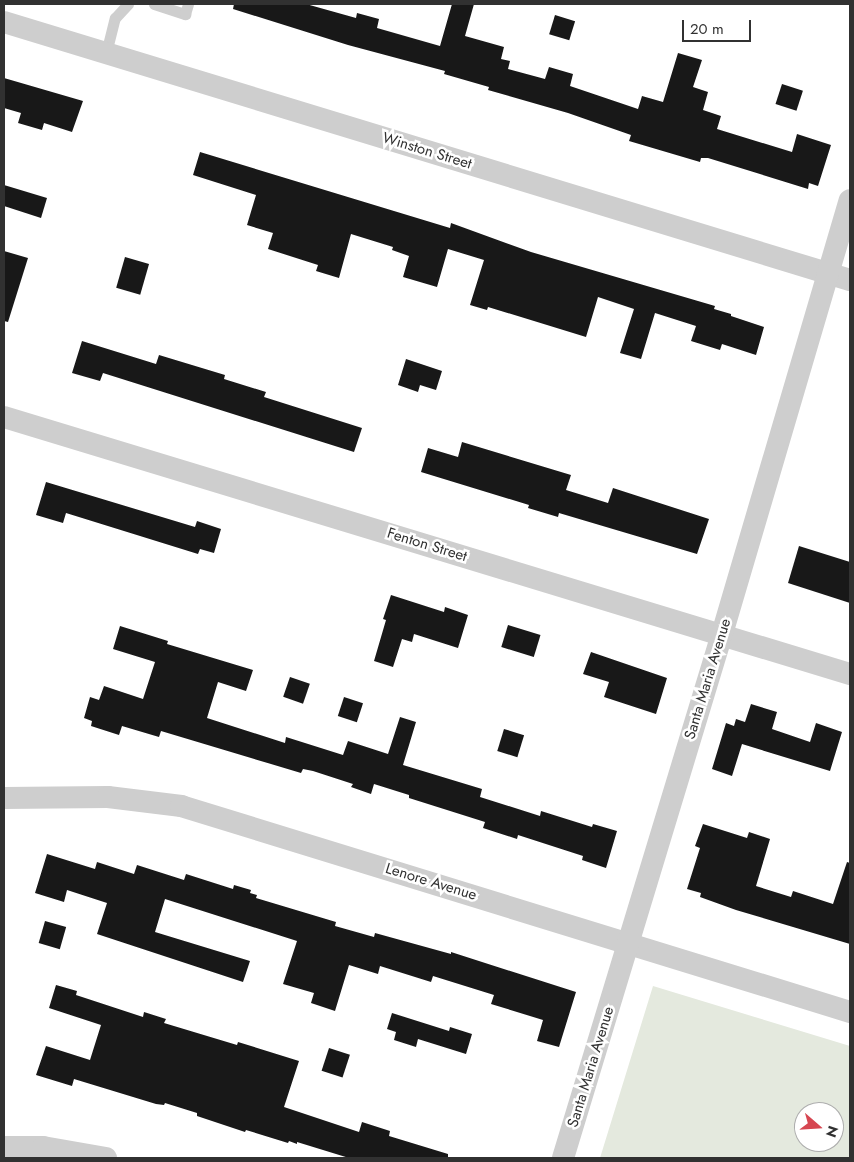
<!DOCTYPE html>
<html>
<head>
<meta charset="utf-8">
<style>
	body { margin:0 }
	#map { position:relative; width:854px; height:1162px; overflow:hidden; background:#fff; font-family:Jost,sans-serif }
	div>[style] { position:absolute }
	.green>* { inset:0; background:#e4e9de }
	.building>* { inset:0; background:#181818; transform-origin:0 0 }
	.service>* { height:11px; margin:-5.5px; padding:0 5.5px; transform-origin:5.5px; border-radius:5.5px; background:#cecece }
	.minor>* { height:22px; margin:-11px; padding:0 11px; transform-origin:11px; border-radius:11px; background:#cecece }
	span { translate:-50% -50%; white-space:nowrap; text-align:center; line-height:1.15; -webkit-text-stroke:5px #fff; paint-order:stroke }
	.street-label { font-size:15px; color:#313131 }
	.frame { position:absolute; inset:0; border:5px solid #313131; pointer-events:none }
	.north { position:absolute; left:794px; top:1102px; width:50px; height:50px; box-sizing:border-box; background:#fff; border:1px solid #adadad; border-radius:50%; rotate:109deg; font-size:14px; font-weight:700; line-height:20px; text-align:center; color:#313131 }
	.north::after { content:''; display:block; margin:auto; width:18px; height:22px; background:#d64651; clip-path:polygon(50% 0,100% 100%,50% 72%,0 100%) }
	.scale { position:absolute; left:682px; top:20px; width:69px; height:22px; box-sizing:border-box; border:2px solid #313131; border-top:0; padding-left:6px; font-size:15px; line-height:18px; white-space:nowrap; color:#313131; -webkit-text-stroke:4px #fff; paint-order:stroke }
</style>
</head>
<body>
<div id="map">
	<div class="green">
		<div style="clip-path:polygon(evenodd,653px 986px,850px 1046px,850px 1158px,600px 1158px,653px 986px,804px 1112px,834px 1112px,834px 1142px,804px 1142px,804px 1112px)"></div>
	</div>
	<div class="building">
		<div style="clip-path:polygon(234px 4px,306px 4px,356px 18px,357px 13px,379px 19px,377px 28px,440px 46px,452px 4px,474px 4px,465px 36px,504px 47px,501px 59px,510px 61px,508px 69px,545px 79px,549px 67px,573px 74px,570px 86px,638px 109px,642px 96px,663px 102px,678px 53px,702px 60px,693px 87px,708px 92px,703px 110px,721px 116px,717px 129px,792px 152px,797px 134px,831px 145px,818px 186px,809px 183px,808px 189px,708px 158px,701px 158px,700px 162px,629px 141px,631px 135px,568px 113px,488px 90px,489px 87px,444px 74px,445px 71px,348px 45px,233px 9px)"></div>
		<div style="left:555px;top:15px;width:21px;height:20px;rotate:17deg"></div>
		<div style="clip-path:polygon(4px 78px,83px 101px,72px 132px,44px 123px,42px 130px,18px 123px,21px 113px,4px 108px)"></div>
		<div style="left:782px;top:84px;width:22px;height:21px;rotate:18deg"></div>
		<div style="clip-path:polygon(200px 152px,450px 228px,451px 223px,531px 252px,715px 306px,714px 309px,731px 314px,731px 316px,764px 327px,756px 355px,722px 344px,720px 350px,691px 341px,696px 326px,655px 313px,641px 359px,620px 353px,634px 309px,598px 297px,586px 337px,488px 307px,487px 310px,470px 305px,484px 260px,448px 249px,437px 287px,403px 277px,409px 256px,392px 250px,393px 247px,351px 234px,339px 278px,316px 271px,318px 265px,268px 249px,273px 233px,247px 225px,256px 195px,193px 175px)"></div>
		<div style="clip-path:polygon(4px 185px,47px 198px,41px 218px,4px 206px)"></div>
		<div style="clip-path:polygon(4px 251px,28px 258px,8px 322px,4px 321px)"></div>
		<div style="left:125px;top:257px;width:25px;height:32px;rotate:16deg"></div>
		<div style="clip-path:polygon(82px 341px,156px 364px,159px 355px,225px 375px,224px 379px,266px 392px,264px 397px,362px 428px,354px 452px,103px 373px,100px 381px,72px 373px)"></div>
		<div style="clip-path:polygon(406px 359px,442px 371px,436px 390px,420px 385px,418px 392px,398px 385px)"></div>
		<div style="clip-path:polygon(462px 442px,571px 475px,566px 490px,608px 503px,613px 488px,709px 519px,697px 554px,559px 513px,558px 517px,528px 508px,529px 505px,421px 472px,428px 448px,458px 457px)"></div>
		<div style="clip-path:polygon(46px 482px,195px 527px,197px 521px,221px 529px,214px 553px,200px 549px,198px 554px,66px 513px,63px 523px,36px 515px)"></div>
		<div style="clip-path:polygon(799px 546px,850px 562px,850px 603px,788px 583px)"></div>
		<div style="clip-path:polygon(391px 595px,444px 612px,445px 607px,468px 615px,458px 648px,414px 634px,412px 642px,402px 639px,393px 667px,374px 661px,386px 620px,383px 619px)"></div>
		<div style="left:508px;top:625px;width:34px;height:23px;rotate:17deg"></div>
		<div style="clip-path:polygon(120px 626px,168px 641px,167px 644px,253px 670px,246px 691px,218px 682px,207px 718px,285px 743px,286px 737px,343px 755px,348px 741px,388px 754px,400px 717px,416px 722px,403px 765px,482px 789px,480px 797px,540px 816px,541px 811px,592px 827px,593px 824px,617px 831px,606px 868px,582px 860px,583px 856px,518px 835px,517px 839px,483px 828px,485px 822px,409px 798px,409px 795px,374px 784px,371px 794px,351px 787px,353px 784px,313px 771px,303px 769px,301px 773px,161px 731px,159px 737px,122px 726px,119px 735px,91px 726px,92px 721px,84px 718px,90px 697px,99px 700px,104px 686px,143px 699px,155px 662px,113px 649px)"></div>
		<div style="clip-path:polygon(591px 652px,667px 678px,656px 714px,604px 697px,609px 682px,583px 674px)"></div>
		<div style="left:290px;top:677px;width:21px;height:21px;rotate:19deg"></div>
		<div style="left:344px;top:697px;width:20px;height:20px;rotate:18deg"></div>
		<div style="clip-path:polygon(751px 704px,777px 712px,772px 729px,810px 742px,816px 723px,842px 732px,830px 771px,742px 744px,732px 776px,712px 769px,726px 723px,734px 726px,736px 719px,745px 722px)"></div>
		<div style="left:504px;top:729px;width:21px;height:23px;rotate:17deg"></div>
		<div style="clip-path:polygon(703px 824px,747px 838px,749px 832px,770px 839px,756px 886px,791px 897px,793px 891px,833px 904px,847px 862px,850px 863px,850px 944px,736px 910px,700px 897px,701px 893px,687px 889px,700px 848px,695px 846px)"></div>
		<div style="clip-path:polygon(47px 854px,95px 869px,97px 862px,134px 874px,137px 865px,184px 880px,186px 874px,233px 889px,234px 885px,251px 890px,250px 893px,257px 895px,256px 898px,336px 922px,335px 926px,374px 937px,375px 933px,451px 954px,451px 952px,576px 992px,559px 1047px,537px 1041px,543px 1020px,491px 1004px,494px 995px,433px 976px,431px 982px,380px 966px,378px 974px,349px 965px,335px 1011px,311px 1003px,314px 993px,283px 984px,297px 941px,165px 899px,155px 932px,250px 961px,243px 982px,97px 934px,107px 903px,67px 890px,64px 902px,35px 893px)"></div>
		<div style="left:45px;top:921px;width:22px;height:23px;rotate:16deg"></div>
		<div style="clip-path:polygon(56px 985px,77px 991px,76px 995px,143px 1017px,144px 1012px,166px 1019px,164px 1023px,237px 1045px,238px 1042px,299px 1061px,284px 1107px,359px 1132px,362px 1122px,390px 1131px,389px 1136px,448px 1154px,448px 1158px,349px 1158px,297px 1142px,297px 1144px,289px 1141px,288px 1143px,246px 1130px,245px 1132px,197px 1116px,197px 1113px,165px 1103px,164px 1105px,156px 1104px,74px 1079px,72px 1086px,36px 1075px,46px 1046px,90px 1060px,101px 1025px,49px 1008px)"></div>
		<div style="clip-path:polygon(392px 1013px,449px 1031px,450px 1027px,472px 1034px,466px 1054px,418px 1039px,416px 1047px,394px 1040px,396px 1032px,387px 1029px)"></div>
		<div style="left:329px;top:1048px;width:22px;height:24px;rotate:18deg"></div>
	</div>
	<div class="service">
		<div style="left:154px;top:4px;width:33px;rotate:18deg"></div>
		<div style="left:185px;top:14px;width:10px;rotate:-73deg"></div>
		<div style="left:106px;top:53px;width:36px;rotate:-76deg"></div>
		<div style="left:115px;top:18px;width:19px;rotate:-47deg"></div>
	</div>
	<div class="minor">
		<div style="left:4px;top:22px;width:884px;rotate:16.96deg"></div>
		<div style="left:4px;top:417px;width:884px;rotate:16.9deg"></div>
		<div style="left:4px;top:798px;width:104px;rotate:-0.6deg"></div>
		<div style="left:108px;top:797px;width:74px;rotate:7deg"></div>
		<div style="left:181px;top:806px;width:700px;rotate:17.11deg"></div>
		<div style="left:4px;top:1147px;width:39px"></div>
		<div style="left:43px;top:1147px;width:64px;rotate:9.9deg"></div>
		<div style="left:563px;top:1158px;width:548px;rotate:-73.12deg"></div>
		<div style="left:722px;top:634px;width:452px;rotate:-73.6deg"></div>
	</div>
	<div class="street-label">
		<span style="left:427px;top:151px;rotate:17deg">Winston Street</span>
		<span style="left:427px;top:545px;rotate:17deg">Fenton Street</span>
		<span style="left:708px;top:679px;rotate:-73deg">Santa Maria Avenue</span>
		<span style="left:431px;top:882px;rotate:17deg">Lenore Avenue</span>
		<span style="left:591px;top:1067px;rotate:-73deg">Santa Maria Avenue</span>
	</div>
	<div class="frame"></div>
	<div class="north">N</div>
	<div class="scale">20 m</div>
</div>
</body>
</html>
